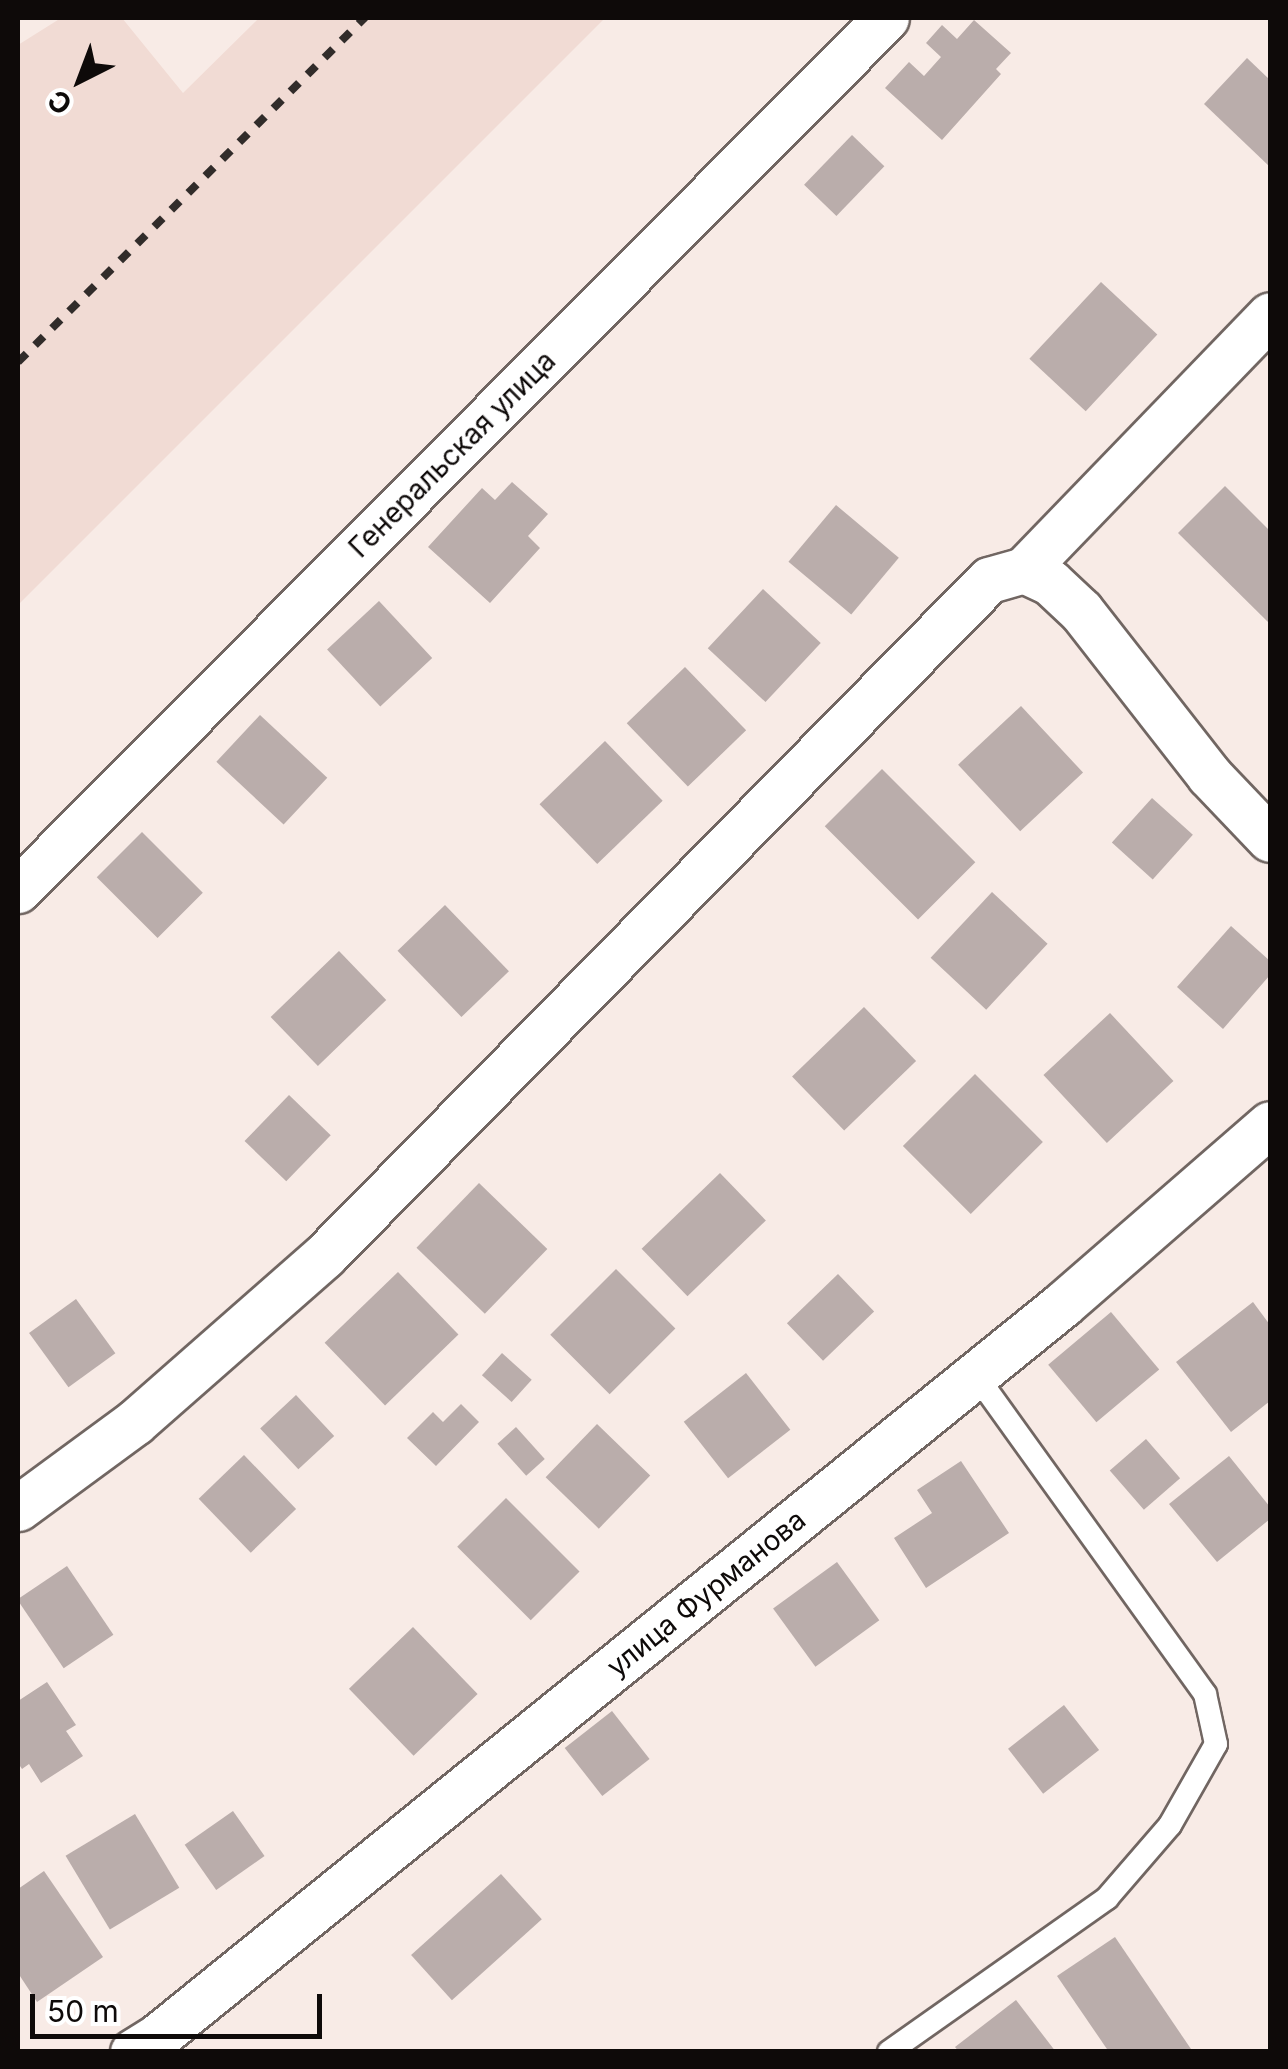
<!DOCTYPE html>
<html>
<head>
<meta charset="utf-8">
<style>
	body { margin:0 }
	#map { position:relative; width:1288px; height:2069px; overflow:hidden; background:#f8ebe6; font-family:Inter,sans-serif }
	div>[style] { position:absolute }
	.built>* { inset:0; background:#f1dbd4 }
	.building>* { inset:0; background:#baadab; transform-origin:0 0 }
	.roads { filter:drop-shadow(2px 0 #716662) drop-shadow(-2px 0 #716662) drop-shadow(0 2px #716662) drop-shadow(0 -2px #716662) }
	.lane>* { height:22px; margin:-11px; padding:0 11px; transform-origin:11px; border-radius:11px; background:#fff }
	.street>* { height:45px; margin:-22.5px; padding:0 22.5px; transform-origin:22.5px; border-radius:22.5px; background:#fff }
	.rail>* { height:8px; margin-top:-4px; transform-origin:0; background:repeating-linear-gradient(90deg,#312c2a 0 12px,transparent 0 24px) }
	span { translate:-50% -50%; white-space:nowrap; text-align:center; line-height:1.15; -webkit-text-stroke:8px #fff; paint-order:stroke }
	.street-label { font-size:28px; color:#0e0a09 }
	.frame { position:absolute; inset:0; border:20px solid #0e0a09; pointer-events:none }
	.north { position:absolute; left:30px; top:30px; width:100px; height:100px; -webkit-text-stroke:8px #fff; paint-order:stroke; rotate:222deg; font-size:28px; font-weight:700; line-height:40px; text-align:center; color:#0e0a09 }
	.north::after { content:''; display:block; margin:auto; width:35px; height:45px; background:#0e0a09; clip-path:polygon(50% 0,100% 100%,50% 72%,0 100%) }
	.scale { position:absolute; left:30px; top:1994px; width:292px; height:45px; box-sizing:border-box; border:5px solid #0e0a09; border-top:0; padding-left:12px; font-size:30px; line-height:35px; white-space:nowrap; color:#0e0a09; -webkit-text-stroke:8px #fff; paint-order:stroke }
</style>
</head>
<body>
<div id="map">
	<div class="built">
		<div style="clip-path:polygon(61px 18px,122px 18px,183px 93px,259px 18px,605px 18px,18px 605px,18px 45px)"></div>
	</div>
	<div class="building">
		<div style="clip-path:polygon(974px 20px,1011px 53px,996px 69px,1001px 74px,942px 140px,885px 88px,909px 62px,924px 76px,941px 57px,926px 43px,942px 25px,957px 39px)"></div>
		<div style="clip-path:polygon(1247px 58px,1270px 80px,1270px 167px,1204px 104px)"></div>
		<div style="left:852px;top:135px;width:45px;height:69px;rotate:44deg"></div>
		<div style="left:1101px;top:282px;width:77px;height:105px;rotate:43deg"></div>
		<div style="clip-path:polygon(512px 482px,548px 514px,528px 536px,540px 548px,490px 603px,428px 547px,482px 488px,495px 500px)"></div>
		<div style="clip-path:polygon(1225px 486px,1270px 531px,1270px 624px,1178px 533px)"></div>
		<div style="left:836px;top:505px;width:82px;height:74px;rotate:40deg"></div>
		<div style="left:763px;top:589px;width:79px;height:81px;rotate:43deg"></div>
		<div style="left:379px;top:601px;width:78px;height:71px;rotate:47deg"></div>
		<div style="left:685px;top:667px;width:88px;height:81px;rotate:46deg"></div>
		<div style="left:1021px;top:706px;width:91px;height:86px;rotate:47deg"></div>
		<div style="left:260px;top:715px;width:92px;height:64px;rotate:43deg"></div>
		<div style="left:605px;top:741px;width:83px;height:91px;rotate:46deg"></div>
		<div style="left:882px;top:769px;width:132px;height:81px;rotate:45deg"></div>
		<div style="left:1152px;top:798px;width:55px;height:60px;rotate:42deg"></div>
		<div style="left:142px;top:832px;width:86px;height:64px;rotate:45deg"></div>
		<div style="left:992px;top:892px;width:76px;height:90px;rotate:43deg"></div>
		<div style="left:445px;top:905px;width:92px;height:66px;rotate:46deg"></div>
		<div style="clip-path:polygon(1231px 926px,1270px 961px,1270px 975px,1223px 1029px,1177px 987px)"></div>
		<div style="left:339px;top:951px;width:68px;height:95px;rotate:46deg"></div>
		<div style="left:864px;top:1007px;width:75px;height:100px;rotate:46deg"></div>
		<div style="left:1110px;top:1013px;width:93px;height:91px;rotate:47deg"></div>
		<div style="left:975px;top:1074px;width:96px;height:102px;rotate:45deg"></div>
		<div style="left:289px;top:1095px;width:58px;height:64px;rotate:44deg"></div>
		<div style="left:720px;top:1173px;width:66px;height:109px;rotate:46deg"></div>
		<div style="left:479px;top:1183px;width:95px;height:90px;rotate:44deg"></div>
		<div style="left:616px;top:1269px;width:84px;height:93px;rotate:45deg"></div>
		<div style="left:398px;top:1272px;width:87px;height:102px;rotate:46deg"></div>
		<div style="left:838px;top:1274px;width:52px;height:71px;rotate:46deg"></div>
		<div style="left:76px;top:1299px;width:67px;height:58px;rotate:54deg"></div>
		<div style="clip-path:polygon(1253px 1302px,1270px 1325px,1270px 1401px,1231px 1432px,1176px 1362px)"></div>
		<div style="left:1111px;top:1312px;width:75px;height:82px;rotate:50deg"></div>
		<div style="left:502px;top:1353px;width:40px;height:30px;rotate:42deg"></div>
		<div style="left:746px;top:1373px;width:72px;height:79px;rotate:52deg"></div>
		<div style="left:296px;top:1395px;width:56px;height:49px;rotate:47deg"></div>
		<div style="clip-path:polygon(461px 1404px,479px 1422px,436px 1466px,407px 1438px,433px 1412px,443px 1422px)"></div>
		<div style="left:597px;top:1424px;width:74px;height:74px;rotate:44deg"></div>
		<div style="left:516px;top:1427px;width:43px;height:25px;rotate:48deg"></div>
		<div style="left:1146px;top:1439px;width:52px;height:48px;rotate:49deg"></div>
		<div style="left:244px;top:1455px;width:75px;height:63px;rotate:46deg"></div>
		<div style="clip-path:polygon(1229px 1456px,1270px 1507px,1270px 1519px,1217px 1562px,1169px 1504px)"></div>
		<div style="clip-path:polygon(961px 1461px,1009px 1533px,926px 1588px,894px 1538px,932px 1513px,917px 1490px)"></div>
		<div style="left:506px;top:1498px;width:104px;height:69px;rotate:45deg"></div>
		<div style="left:837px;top:1562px;width:72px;height:79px;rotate:54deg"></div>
		<div style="left:67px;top:1566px;width:83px;height:60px;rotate:56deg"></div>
		<div style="left:413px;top:1627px;width:93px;height:89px;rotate:46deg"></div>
		<div style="clip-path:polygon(47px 1682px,76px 1725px,66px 1731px,83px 1756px,41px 1783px,29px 1764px,22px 1769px,18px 1763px,18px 1701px)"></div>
		<div style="left:1064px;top:1705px;width:57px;height:71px;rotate:52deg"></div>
		<div style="left:612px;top:1711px;width:61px;height:60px;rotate:52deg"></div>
		<div style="left:233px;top:1811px;width:55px;height:59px;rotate:55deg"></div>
		<div style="left:135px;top:1814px;width:86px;height:81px;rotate:59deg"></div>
		<div style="clip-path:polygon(44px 1871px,103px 1957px,37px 2002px,18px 1973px,18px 1889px)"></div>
		<div style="left:501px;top:1874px;width:61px;height:121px;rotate:48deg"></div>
		<div style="clip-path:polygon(1115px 1937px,1193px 2052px,1109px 2052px,1057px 1976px)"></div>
		<div style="clip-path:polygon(1016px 2000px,1056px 2052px,959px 2052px,955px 2047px)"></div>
	</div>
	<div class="roads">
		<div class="lane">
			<div style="left:889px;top:2052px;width:267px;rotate:-35.2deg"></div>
			<div style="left:1107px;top:1898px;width:96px;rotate:-49.2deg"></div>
			<div style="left:1170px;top:1825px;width:93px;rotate:-60.4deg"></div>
			<div style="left:1216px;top:1744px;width:51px;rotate:-102.4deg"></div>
			<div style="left:1205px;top:1694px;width:393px;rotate:-125.7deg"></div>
		</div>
		<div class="street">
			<div style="left:1024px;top:570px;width:354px;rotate:-46deg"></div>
			<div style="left:18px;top:890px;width:1230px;rotate:-45.13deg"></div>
			<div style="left:18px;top:1508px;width:145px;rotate:-36.3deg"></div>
			<div style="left:135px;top:1422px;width:252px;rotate:-41.3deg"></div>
			<div style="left:324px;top:1256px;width:948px;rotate:-45.47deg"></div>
			<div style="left:989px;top:580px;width:36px;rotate:-16deg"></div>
			<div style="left:1024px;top:570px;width:29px;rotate:25deg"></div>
			<div style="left:1050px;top:582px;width:42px;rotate:43.1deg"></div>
			<div style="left:1081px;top:611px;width:208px;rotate:52deg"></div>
			<div style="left:1209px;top:775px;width:88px;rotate:46.4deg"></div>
			<div style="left:133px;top:2052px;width:28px;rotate:-32deg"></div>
			<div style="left:157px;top:2037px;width:1165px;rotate:-38.97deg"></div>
			<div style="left:1063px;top:1304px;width:274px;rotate:-41deg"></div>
		</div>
	</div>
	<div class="rail">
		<div style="left:18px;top:362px;width:489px;rotate:-44.8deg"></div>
	</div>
	<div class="street-label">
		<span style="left:452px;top:454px;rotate:-45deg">Генеральская улица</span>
		<span style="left:706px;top:1593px;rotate:-39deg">улица Фурманова</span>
	</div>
	<div class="frame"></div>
	<div class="north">С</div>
	<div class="scale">50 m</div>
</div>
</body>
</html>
